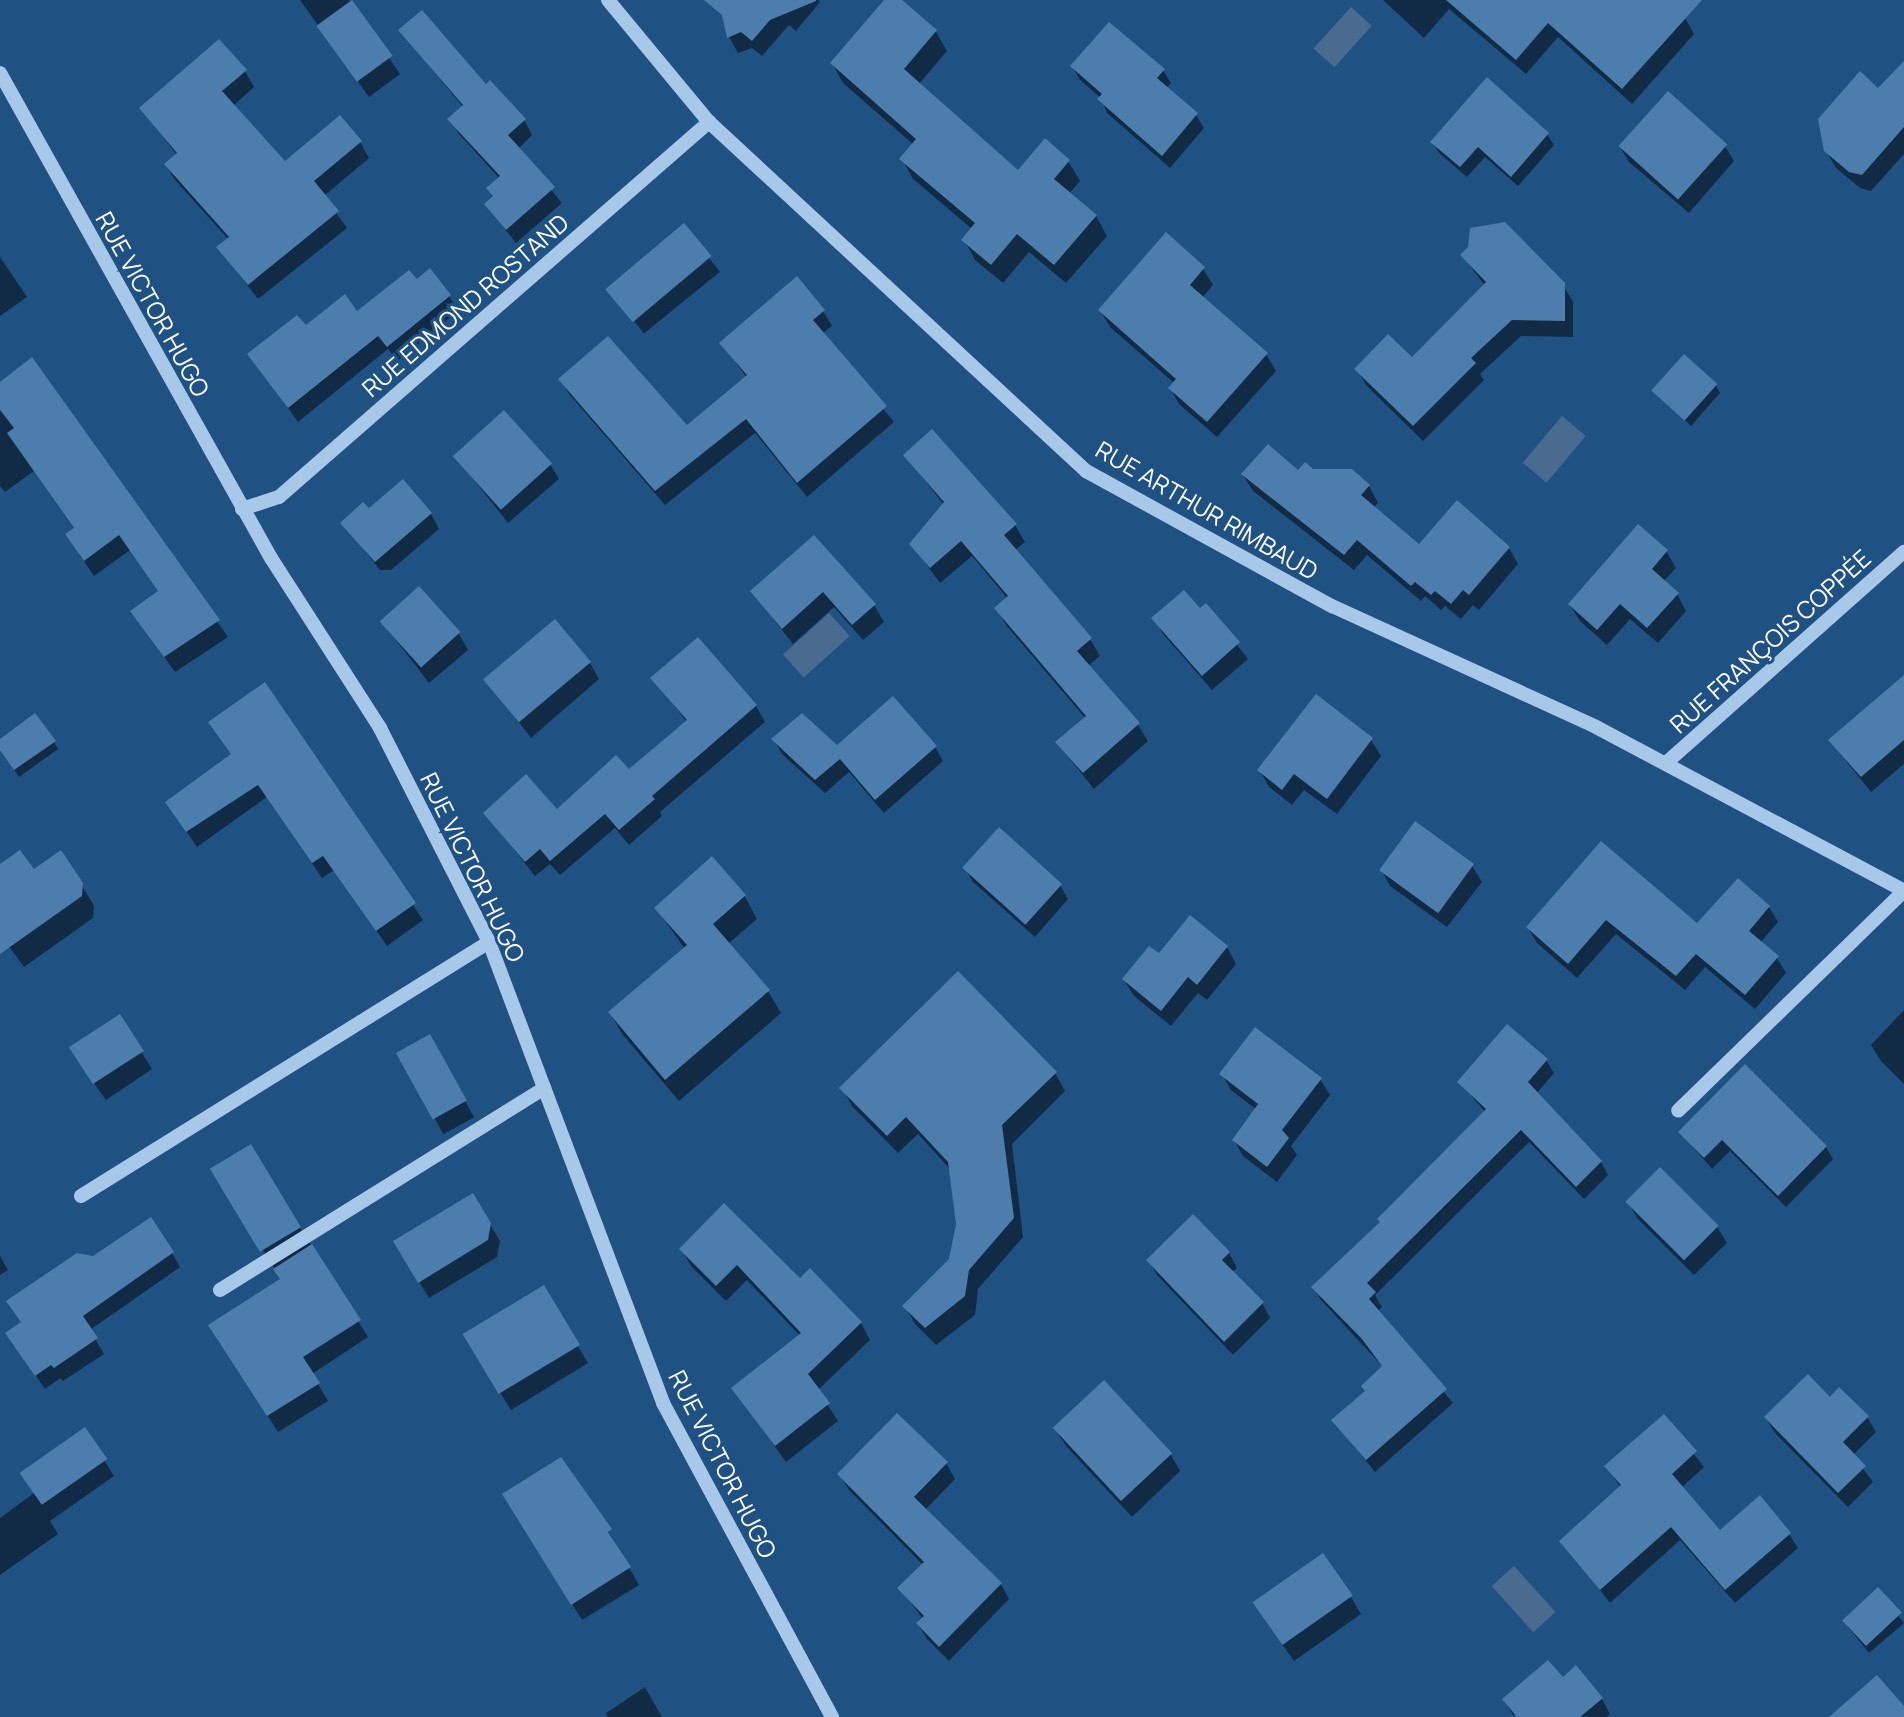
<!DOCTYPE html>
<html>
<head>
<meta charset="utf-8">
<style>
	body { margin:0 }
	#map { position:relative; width:1904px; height:1717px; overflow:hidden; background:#205183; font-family:Manrope,sans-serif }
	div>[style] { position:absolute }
	.water>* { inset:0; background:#486b8f; transform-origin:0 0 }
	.shadow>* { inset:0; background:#0007; transform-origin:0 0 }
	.building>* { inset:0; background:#4d7dad; transform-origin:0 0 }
	.minor>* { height:14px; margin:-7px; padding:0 7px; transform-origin:7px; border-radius:7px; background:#a7c8e9 }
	span { translate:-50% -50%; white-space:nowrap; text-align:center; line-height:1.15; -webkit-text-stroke:6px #205183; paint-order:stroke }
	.street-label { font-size:24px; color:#fff }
</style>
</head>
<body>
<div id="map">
	<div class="water">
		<div style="left:1351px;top:7px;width:28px;height:56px;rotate:42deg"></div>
		<div style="left:1562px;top:416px;width:31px;height:61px;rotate:40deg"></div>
		<div style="left:829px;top:613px;width:31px;height:62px;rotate:48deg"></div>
		<div style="left:1514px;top:1566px;width:62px;height:30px;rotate:48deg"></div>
	</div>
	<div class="shadow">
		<div style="clip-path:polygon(300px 0,349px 0,400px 74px,369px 97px)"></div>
		<div style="clip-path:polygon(726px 0,819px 0,820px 2px,796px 31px,789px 25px,762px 56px,752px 48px,738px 53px,729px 37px)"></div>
		<div style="clip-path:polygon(887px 0,899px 0,936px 32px,947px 51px,918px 85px,1019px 173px,1068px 161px,1080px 181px,1069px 194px,1096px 216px,1107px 236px,1066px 283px,1029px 252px,1003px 283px,975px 260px,964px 240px,972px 229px,913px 179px,902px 159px,914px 145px,843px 83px,832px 63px)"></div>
		<div style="clip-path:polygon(1383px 0,1666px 0,1685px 18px,1694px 34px,1632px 104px,1558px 37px,1526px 74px,1449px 9px,1424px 38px)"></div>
		<div style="clip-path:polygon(401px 31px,486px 87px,524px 120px,532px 135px,518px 149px,562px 203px,516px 243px,486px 205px,494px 198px,488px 189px,500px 179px,459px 134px,450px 119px,463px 107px)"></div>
		<div style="clip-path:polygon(1072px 66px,1163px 70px,1171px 83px,1166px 89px,1196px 115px,1204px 128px,1170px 168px,1107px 113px,1101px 98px,1080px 80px)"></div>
		<div style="clip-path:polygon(245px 71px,254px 87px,233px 106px,285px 164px,360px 142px,369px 158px,324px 196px,347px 228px,258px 299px,219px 248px,229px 240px,175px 180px,166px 165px,177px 155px,141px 108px)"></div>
		<div style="clip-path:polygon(1904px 89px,1904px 154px,1871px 191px,1860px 188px,1836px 168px,1826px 151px,1878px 91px)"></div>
		<div style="clip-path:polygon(1547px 134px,1554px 145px,1518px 186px,1485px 157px,1467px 177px,1439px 153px,1433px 143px)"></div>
		<div style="clip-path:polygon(1725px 146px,1734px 161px,1689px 213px,1629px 162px,1620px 147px)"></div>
		<div style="left:683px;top:226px;width:59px;height:98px;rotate:51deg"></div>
		<div style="clip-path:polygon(1462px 255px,1563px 285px,1573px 302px,1573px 337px,1521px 336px,1480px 374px,1484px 380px,1423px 441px,1366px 385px,1357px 369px,1412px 360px,1485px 286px)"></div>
		<div style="clip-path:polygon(0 257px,27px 297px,0 316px)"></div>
		<div style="clip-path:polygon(1203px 269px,1213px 285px,1202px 298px,1266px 354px,1276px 371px,1217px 437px,1179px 404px,1170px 388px,1174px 383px,1110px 327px,1100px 310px)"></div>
		<div style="clip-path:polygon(416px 282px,449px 296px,458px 311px,397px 361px,388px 349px,298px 422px,250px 355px,357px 314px)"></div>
		<div style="clip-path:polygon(823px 311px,832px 326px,822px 334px,894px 422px,807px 497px,755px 433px,665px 505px,569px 394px,560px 379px,687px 428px,747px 378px,722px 343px)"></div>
		<div style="clip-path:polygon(31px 360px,228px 637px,175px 672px,132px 612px,159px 592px,130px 550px,94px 576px,77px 551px,75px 530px,34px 471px,5px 492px,0 486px,0 384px)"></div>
		<div style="clip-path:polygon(1716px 385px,1720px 393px,1691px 426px,1655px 391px)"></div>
		<div style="clip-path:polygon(905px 455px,1015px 525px,1025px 542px,1014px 551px,1090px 639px,1100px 656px,1088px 666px,1138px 725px,1148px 741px,1094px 789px,1057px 743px,1086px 719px,1006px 625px,997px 609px,1008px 599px,972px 556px,940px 583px,912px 545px,944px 505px)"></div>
		<div style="clip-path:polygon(455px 456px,550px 464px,559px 479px,508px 523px)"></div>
		<div style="clip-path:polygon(1312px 471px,1369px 486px,1378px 503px,1373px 508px,1419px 547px,1509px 548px,1518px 564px,1479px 610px,1473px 605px,1461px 619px,1445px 606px,1441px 610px,1425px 596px,1421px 601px,1367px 555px,1354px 570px,1253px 491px,1243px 475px)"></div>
		<div style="clip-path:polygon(431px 514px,439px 529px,391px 570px,380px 570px,343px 523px)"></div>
		<div style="clip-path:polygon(814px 537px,874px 605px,884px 622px,863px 640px,834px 607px,793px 644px,752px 592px)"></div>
		<div style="clip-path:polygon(1666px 551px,1676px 568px,1663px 582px,1677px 594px,1686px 611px,1658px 643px,1630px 619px,1607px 645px,1580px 621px,1570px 605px)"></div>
		<div style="clip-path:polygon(419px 589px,459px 634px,468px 650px,429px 683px,382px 622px)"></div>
		<div style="clip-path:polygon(1206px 606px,1248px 659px,1212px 690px,1163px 634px,1154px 618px,1200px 611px)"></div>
		<div style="clip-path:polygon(590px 663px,599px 679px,531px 738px,487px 681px)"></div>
		<div style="clip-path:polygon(653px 678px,756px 706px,765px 722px,660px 812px,662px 816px,629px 845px,615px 828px,560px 875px,550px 864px,535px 876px,485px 813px,557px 812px,628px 772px,687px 722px)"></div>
		<div style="clip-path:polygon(1904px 678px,1904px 764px,1871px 792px,1830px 741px)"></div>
		<div style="clip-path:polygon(265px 685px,423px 920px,387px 946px,334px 870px,322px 878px,267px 797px,197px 847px,167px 803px,233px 756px)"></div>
		<div style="clip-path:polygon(774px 740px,837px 748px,935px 747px,943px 761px,884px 813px,849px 772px,825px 793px,782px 754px)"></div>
		<div style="clip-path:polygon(1371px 740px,1381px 756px,1337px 814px,1304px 790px,1292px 805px,1269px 787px,1260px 771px)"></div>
		<div style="clip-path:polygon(0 741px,54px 742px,58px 749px,19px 777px,0 747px)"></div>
		<div style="clip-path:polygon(1601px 844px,1697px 926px,1769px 907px,1778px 922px,1760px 943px,1777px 958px,1786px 973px,1755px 1009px,1705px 967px,1685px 990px,1616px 934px,1577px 978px,1537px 943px,1528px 928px)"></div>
		<div style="clip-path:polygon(712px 859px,745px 897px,757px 919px,728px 944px,768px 991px,781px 1013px,679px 1101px,623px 1035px,610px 1013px,685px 949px,656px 908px)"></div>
		<div style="clip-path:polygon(0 866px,81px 884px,94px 906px,93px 918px,24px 967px,7px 944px)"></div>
		<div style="clip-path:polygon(1472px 866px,1482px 882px,1447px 927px,1390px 886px,1381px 869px)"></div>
		<div style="clip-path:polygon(965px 868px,1060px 885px,1068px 899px,1035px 937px,973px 882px)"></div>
		<div style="clip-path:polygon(1227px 947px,1236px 964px,1207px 1000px,1198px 993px,1171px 1026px,1134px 996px,1124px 980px,1159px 956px)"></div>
		<div style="clip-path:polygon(1904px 1010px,1904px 1084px,1881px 1061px,1871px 1045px)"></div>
		<div style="clip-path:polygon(119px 1016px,152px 1069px,106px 1100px,81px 1065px)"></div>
		<div style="left:429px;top:1036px;width:93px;height:35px;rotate:61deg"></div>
		<div style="clip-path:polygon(1546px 1060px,1554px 1073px,1536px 1094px,1601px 1162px,1608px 1175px,1584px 1199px,1529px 1142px,1375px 1295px,1382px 1307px,1377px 1312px,1453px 1403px,1375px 1472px,1333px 1420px,1367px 1392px,1384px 1368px,1321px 1300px,1313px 1287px,1382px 1223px,1485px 1112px,1460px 1082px)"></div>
		<div style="clip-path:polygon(1055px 1073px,1065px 1091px,1012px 1144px,1023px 1237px,978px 1289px,975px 1315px,936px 1345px,915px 1324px,905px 1306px,951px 1260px,958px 1224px,951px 1170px,918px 1134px,898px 1153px,852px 1106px,842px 1088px)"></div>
		<div style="clip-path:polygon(1222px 1074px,1320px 1079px,1330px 1095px,1291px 1146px,1297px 1155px,1277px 1182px,1243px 1156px,1234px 1140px,1257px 1110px,1231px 1090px)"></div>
		<div style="clip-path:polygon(1680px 1132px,1826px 1147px,1833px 1159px,1786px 1207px,1730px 1151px,1712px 1169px)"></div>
		<div style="clip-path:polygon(250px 1147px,368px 1337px,312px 1374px,328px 1401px,278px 1432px,220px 1342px,282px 1280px,223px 1186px)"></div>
		<div style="clip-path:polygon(473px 1196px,500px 1241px,497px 1257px,429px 1298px,395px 1242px)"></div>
		<div style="clip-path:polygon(1628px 1202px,1717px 1227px,1727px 1243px,1694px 1275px,1637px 1218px)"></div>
		<div style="clip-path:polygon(682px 1250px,800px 1280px,861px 1323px,870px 1340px,818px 1390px,838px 1421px,786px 1462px,734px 1389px,800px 1336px,747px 1280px,726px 1301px,691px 1266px)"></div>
		<div style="clip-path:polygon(172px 1253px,180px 1267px,90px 1330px,104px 1354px,63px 1381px,60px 1378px,45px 1389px,16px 1347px,23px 1324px,93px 1258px)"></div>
		<div style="clip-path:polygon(1229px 1253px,1237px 1268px,1232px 1272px,1262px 1303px,1270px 1318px,1233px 1355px,1157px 1275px,1148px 1260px)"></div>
		<div style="clip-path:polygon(0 1256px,8px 1270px,0 1275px)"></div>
		<div style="clip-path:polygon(543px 1288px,588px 1363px,511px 1410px,475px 1352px)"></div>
		<div style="clip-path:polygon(1830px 1400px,1867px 1417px,1876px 1432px,1853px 1455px,1873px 1482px,1848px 1507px,1775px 1433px,1766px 1418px)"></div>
		<div style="clip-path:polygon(1664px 1416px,1704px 1467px,1681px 1488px,1720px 1533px,1789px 1534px,1798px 1548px,1735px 1603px,1680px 1540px,1610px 1603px,1562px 1541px,1621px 1488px,1607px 1467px)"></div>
		<div style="clip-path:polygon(85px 1430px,114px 1476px,50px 1521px,58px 1534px,0 1575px,0 1518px,34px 1493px)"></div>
		<div style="clip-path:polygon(1056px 1430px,1171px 1455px,1180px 1471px,1132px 1517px,1066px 1446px)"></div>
		<div style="clip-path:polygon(946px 1463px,955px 1479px,925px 1510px,1001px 1584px,1009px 1599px,949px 1661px,927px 1639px,918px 1624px,923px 1619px,900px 1588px,923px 1565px,849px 1490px,840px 1474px)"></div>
		<div style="clip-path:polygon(587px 1494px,639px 1585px,582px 1620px,514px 1511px)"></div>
		<div style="clip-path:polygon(1877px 1590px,1904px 1623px,1869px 1653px,1848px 1627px)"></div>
		<div style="clip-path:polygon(1351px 1597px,1361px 1614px,1294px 1661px,1265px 1620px)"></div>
		<div style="clip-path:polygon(1575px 1668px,1602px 1699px,1610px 1714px,1606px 1717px,1513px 1715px,1504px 1700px,1563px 1679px)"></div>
		<div style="clip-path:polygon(645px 1687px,662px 1717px,608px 1717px,606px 1713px)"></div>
	</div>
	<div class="building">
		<div style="left:352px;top:0;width:69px;height:44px;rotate:54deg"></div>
		<div style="clip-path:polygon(704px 0,816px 0,816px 1px,770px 20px,752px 41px,741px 32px,727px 38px,722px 15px)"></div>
		<div style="clip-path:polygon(884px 0,902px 0,937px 30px,904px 69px,1018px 170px,1045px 138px,1070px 160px,1054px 179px,1097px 215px,1054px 265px,1017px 234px,991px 265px,961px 240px,975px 223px,899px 159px,916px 139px,830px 63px)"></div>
		<div style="clip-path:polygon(1446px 0,1702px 0,1622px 89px,1548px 23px,1516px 60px)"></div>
		<div style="clip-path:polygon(422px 10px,486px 84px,490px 80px,526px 119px,508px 135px,555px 187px,506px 230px,484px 204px,493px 196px,486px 188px,500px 176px,447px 119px,463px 105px,398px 30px)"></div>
		<div style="clip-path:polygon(1109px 22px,1165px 69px,1157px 78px,1198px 113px,1162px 156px,1097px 99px,1102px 94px,1070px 66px)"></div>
		<div style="clip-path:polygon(219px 39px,247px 70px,222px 91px,285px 161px,340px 115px,362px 141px,314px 181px,339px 211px,248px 285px,216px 247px,229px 237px,164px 164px,177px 153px,139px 108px)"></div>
		<div style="clip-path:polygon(1904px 61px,1904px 127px,1862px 175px,1849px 172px,1824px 151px,1818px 119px,1860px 71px,1878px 88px)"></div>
		<div style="clip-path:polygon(1487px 77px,1549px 133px,1511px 177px,1478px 147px,1460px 167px,1430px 142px)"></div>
		<div style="left:1668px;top:91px;width:80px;height:74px;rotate:42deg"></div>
		<div style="clip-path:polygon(1505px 222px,1565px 283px,1565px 321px,1512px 320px,1471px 358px,1476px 363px,1413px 426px,1354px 369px,1388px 334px,1412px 357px,1486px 282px,1460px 255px,1468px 247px,1470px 228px)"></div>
		<div style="left:684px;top:223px;width:43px;height:103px;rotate:50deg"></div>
		<div style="clip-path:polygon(1166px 232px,1205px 267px,1190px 285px,1268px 353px,1207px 422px,1168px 388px,1176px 379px,1098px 310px)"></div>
		<div style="clip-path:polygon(430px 268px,451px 295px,387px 347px,378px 336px,288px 408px,247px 354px,297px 315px,306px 325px,345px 294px,357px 311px,409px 270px,417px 279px)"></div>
		<div style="clip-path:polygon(797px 276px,825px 310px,813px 320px,887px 406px,797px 483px,746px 419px,655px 491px,558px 379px,608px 336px,687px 425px,747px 375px,719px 343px)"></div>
		<div style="left:1684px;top:354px;width:45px;height:49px;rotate:42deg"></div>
		<div style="clip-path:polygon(32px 357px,220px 620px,164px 657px,130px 611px,158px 591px,119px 535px,84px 561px,65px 534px,74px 528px,7px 433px,14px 428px,0 410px,0 382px)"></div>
		<div style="left:504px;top:410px;width:72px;height:69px;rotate:48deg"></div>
		<div style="clip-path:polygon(932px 429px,1017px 524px,1004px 535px,1092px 638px,1077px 651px,1140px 723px,1083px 773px,1055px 742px,1086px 716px,994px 608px,1008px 596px,961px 541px,930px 568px,909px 544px,944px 502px,903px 455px)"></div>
		<div style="clip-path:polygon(1268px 444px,1298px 470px,1305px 462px,1313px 469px,1352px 469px,1370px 485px,1361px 495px,1419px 544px,1457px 500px,1510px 547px,1469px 595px,1463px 590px,1451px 604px,1435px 591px,1431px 595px,1415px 582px,1411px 586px,1357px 540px,1344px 555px,1241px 474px)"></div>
		<div style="clip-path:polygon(403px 479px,432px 513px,375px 562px,340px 523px,363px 502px,369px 508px)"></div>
		<div style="clip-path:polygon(1638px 524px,1668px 550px,1652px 569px,1679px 593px,1647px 628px,1620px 604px,1597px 630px,1568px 604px)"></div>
		<div style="clip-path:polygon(814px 535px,876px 604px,852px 625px,823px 592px,782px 629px,750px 591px)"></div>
		<div style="left:419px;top:586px;width:62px;height:53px;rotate:48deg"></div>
		<div style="clip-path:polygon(1184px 590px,1200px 608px,1206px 603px,1240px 642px,1202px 676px,1151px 618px)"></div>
		<div style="left:555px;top:619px;width:56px;height:94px;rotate:50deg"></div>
		<div style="clip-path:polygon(698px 637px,757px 705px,652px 796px,655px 799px,619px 830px,605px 814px,550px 861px,540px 849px,525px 862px,483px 813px,526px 774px,557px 809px,616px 755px,629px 769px,687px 720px,650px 678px)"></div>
		<div style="clip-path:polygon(1904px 675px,1904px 740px,1861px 777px,1828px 740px)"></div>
		<div style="clip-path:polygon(265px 682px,416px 903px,376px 931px,323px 856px,312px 863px,258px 785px,186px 832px,165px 802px,231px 754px,208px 722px)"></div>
		<div style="clip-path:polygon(1316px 694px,1373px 738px,1327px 799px,1294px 774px,1282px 790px,1257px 770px)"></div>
		<div style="clip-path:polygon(893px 696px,937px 746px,875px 800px,840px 759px,815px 780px,771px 739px,802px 713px,837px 745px)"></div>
		<div style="clip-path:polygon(35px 713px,56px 741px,14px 770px,0 750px,0 739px)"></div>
		<div style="left:1415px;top:821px;width:73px;height:61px;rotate:36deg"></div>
		<div style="left:999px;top:827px;width:85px;height:55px;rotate:42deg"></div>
		<div style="clip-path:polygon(1601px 841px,1697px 923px,1738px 878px,1770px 906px,1749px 931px,1779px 956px,1745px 995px,1696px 954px,1676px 976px,1606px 920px,1568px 964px,1526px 927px)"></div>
		<div style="clip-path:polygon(20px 850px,34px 869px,61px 850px,83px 883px,82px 896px,0 954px,0 864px)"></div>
		<div style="clip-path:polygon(712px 856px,746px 895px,713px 924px,770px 990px,665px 1080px,608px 1012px,687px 945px,654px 908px)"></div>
		<div style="clip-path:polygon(1190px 915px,1228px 946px,1197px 985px,1188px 977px,1161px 1011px,1122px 979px,1149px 946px,1159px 953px)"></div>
		<div style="clip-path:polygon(958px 971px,1057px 1072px,1002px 1125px,1014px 1218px,969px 1270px,965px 1296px,925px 1328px,902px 1306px,949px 1259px,956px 1224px,948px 1162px,906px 1117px,887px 1136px,839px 1088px)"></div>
		<div style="left:120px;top:1014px;width:44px;height:61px;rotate:57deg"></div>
		<div style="clip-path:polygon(1507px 1024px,1548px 1059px,1528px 1082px,1602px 1161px,1576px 1187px,1521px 1130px,1367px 1283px,1376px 1292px,1369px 1299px,1447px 1389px,1366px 1460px,1331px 1420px,1365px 1391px,1361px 1386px,1382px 1366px,1362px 1339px,1311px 1287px,1380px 1222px,1377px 1219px,1486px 1109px,1457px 1082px)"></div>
		<div style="clip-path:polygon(1255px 1027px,1322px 1078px,1282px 1130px,1289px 1138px,1267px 1167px,1232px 1140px,1258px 1104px,1219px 1074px)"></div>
		<div style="left:430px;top:1034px;width:76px;height:39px;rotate:61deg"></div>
		<div style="clip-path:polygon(1745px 1064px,1827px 1146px,1778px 1196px,1722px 1140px,1704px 1158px,1678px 1132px)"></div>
		<div style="left:251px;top:1144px;width:97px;height:48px;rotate:59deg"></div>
		<div style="left:1660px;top:1167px;width:83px;height:49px;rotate:45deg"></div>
		<div style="clip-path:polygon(473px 1193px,491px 1223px,488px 1240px,418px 1283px,393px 1241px)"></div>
		<div style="clip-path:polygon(724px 1203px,800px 1278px,810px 1268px,862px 1322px,808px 1374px,830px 1403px,775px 1446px,731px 1388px,801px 1333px,737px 1265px,716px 1286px,679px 1249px)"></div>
		<div style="clip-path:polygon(1193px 1214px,1230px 1252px,1222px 1260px,1264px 1302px,1224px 1342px,1146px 1260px)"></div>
		<div style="clip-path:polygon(151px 1217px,174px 1252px,83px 1316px,98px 1338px,54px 1368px,51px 1365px,35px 1376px,5px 1333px,21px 1322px,6px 1301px,77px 1253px,93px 1256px)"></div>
		<div style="clip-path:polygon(312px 1244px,361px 1320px,303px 1357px,320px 1383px,267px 1416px,208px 1325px,280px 1279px,273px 1269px)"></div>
		<div style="left:544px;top:1285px;width:70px;height:95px;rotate:59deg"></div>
		<div style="clip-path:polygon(1808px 1374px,1830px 1397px,1839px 1387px,1869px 1416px,1843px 1442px,1866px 1466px,1838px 1493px,1764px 1417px)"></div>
		<div style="left:1104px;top:1380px;width:100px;height:70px;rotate:47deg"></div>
		<div style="clip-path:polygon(897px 1413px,948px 1462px,914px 1497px,1002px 1583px,939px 1647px,916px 1623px,924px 1616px,897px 1588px,924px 1562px,837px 1474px)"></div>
		<div style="clip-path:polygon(1664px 1414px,1697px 1451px,1672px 1474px,1720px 1530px,1760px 1495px,1791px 1533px,1725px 1590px,1671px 1527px,1600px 1590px,1559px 1541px,1621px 1485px,1604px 1466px)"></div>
		<div style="left:85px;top:1427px;width:39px;height:80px;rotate:55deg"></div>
		<div style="clip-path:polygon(561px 1457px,612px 1529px,608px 1532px,631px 1567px,571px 1605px,502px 1494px)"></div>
		<div style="left:1323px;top:1553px;width:52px;height:86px;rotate:55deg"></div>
		<div style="left:1878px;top:1587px;width:35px;height:49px;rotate:47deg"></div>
		<div style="clip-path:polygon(1548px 1660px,1563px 1677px,1576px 1665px,1603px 1698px,1580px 1717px,1517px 1717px,1502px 1699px)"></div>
		<div style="clip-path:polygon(1877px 1675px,1904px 1706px,1904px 1717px,1829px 1717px)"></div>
	</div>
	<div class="minor">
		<div style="left:608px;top:0;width:158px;rotate:50.4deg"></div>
		<div style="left:709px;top:122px;width:514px;rotate:42.79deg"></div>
		<div style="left:1086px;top:471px;width:281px;rotate:28.8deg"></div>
		<div style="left:1332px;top:606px;width:290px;rotate:24.6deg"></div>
		<div style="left:1596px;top:727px;width:349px;rotate:28deg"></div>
		<div style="left:1904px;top:891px;width:315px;rotate:135.8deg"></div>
		<div style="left:0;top:73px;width:556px;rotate:60.81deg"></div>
		<div style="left:271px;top:558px;width:202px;rotate:57.3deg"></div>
		<div style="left:380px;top:728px;width:240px;rotate:63deg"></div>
		<div style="left:489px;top:942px;width:493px;rotate:69.3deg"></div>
		<div style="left:663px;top:1403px;width:357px;rotate:61.7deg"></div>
		<div style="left:242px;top:509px;width:39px;rotate:-18deg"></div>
		<div style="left:279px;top:497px;width:571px;rotate:-41.09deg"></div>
		<div style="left:1666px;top:763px;width:318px;rotate:-41.6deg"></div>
		<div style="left:81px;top:1196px;width:481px;rotate:-31.9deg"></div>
		<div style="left:220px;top:1290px;width:382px;rotate:-31.9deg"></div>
	</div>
	<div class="street-label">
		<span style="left:153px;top:304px;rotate:61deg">RUE VICTOR HUGO</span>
		<span style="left:465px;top:305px;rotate:-41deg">RUE EDMOND ROSTAND</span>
		<span style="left:1207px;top:510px;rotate:30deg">RUE ARTHUR RIMBAUD</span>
		<span style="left:1770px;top:641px;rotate:-42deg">RUE FRANÇOIS COPPÉE</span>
		<span style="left:473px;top:867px;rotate:64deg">RUE VICTOR HUGO</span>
		<span style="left:723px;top:1464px;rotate:63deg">RUE VICTOR HUGO</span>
	</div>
</div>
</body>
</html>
